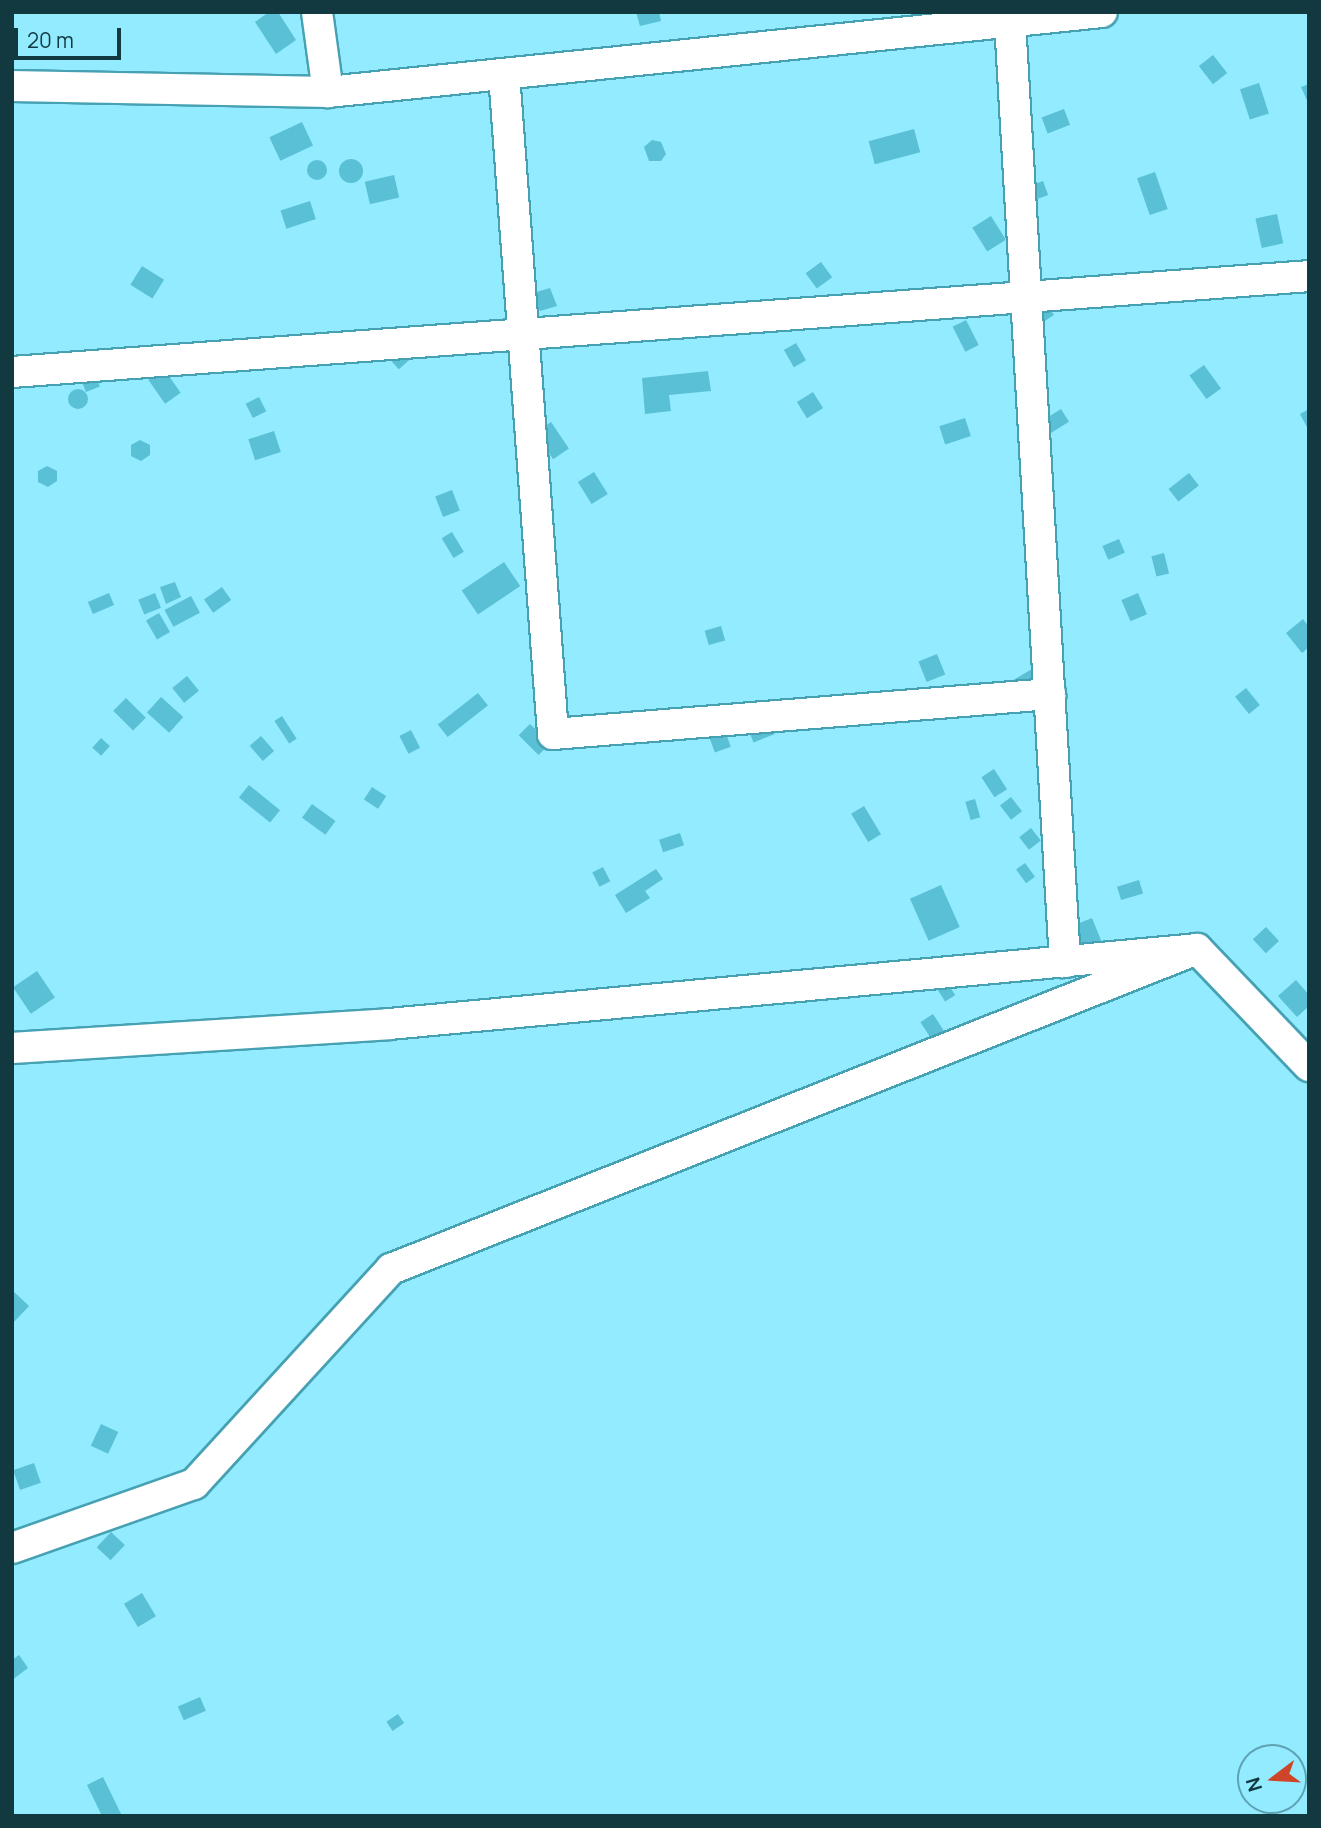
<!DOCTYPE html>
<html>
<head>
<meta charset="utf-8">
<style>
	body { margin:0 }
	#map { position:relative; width:1321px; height:1828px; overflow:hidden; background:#92ebff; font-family:Manrope,sans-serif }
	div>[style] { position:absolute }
	.building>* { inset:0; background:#5ac0d5; transform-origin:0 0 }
	.round { border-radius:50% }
	.roads { filter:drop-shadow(2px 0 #46a1b3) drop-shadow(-2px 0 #46a1b3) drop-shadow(0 2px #46a1b3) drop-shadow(0 -2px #46a1b3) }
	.minor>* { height:30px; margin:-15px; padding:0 15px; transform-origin:15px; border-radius:15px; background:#fff }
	span { translate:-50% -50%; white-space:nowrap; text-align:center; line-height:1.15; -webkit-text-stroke:6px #92ebff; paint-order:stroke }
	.frame { position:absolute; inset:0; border:14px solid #123840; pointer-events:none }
	.north { position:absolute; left:1237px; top:1744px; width:70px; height:70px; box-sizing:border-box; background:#92ebff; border:2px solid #5fa3b3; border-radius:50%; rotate:253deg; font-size:19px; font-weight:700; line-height:28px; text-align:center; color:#123840 }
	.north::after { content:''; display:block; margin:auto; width:24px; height:32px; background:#cf4528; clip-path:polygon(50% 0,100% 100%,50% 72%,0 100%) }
	.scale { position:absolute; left:14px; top:28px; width:107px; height:32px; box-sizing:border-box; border:4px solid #123840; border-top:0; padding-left:9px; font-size:21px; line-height:24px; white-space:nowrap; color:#123840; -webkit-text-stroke:5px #92ebff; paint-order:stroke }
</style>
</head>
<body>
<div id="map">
	<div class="building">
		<div style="clip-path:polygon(269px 12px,278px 12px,296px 40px,276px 54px,255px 22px)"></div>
		<div style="clip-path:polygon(636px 12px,659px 12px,661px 21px,640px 26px)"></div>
		<div style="left:1213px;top:55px;width:23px;height:18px;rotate:52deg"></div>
		<div style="left:1259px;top:83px;width:32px;height:20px;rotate:72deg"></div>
		<div style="clip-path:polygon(1309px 84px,1309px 105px,1301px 87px)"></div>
		<div style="left:1064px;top:109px;width:17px;height:24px;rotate:69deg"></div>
		<div style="left:302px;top:122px;width:26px;height:36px;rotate:65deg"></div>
		<div style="left:914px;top:129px;width:24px;height:47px;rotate:75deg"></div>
		<div style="clip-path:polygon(652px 140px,661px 142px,666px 154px,661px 161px,649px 161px,644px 147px)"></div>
		<div class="round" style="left:339px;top:159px;width:24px;height:24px"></div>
		<div class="round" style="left:307px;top:160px;width:20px;height:20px"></div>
		<div style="left:1155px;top:172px;width:39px;height:19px;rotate:71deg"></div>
		<div style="left:394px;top:175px;width:23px;height:30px;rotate:77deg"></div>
		<div style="left:1043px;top:181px;width:15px;height:16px;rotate:70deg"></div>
		<div style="left:310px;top:201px;width:19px;height:31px;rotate:72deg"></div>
		<div style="left:1277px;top:214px;width:30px;height:22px;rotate:78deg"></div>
		<div style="left:991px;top:216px;width:28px;height:22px;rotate:58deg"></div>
		<div style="left:821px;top:262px;width:19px;height:19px;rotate:54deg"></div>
		<div style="left:142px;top:266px;width:26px;height:22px;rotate:32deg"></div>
		<div style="clip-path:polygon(550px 288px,557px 306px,540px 311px,533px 293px)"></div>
		<div style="clip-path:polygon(1045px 301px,1054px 315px,1034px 328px)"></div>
		<div style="left:966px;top:320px;width:28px;height:15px;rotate:63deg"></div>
		<div style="left:796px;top:343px;width:20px;height:14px;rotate:60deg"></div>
		<div style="left:402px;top:349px;width:13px;height:16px;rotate:48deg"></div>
		<div style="left:1204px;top:365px;width:29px;height:18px;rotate:54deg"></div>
		<div style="left:92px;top:366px;width:22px;height:15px;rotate:69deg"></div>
		<div style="left:164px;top:369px;width:29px;height:19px;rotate:55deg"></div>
		<div style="clip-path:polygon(708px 371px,711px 391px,669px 395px,671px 411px,645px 414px,642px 378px)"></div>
		<div class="round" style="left:68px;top:389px;width:20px;height:20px"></div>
		<div style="left:813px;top:392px;width:19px;height:19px;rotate:58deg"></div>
		<div style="left:259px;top:397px;width:16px;height:15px;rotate:63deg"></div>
		<div style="left:1061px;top:409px;width:15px;height:28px;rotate:58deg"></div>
		<div style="clip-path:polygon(1309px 409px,1309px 431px,1300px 414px)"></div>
		<div style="left:965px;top:418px;width:19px;height:27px;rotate:72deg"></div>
		<div style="left:551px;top:422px;width:32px;height:19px;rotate:56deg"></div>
		<div style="left:274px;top:431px;width:22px;height:27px;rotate:72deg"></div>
		<div style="clip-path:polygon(140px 440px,150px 445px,150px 455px,141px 461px,131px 456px,131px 445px)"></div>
		<div style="clip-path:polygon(47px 466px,57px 471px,57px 481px,48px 487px,38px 482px,38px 471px)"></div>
		<div style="left:594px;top:472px;width:26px;height:19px;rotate:58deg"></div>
		<div style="left:1189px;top:473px;width:16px;height:26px;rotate:52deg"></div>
		<div style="left:452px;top:490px;width:22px;height:18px;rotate:69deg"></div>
		<div style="left:452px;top:532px;width:23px;height:12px;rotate:59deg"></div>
		<div style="left:1119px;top:539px;width:15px;height:18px;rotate:67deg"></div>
		<div style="left:1164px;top:553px;width:21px;height:13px;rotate:76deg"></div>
		<div style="left:504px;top:562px;width:29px;height:51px;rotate:56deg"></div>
		<div style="clip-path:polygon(175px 582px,181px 597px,166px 604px,160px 587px)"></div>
		<div style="left:222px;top:587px;width:16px;height:22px;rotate:55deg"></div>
		<div style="left:109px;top:593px;width:13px;height:23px;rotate:67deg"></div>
		<div style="left:155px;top:593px;width:16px;height:18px;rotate:68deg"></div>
		<div style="left:1138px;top:593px;width:23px;height:18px;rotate:67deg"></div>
		<div style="left:191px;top:596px;width:19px;height:30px;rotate:62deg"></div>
		<div style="left:159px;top:613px;width:22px;height:15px;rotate:60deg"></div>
		<div style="clip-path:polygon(1303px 619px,1309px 627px,1309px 647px,1302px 653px,1286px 633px)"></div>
		<div style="left:721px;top:626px;width:15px;height:17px;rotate:74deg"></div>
		<div style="left:937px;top:654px;width:22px;height:20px;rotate:68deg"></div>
		<div style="clip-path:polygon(1032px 669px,1039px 680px,1010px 682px)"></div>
		<div style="left:187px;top:676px;width:19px;height:19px;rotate:51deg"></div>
		<div style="left:1246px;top:688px;width:22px;height:14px;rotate:51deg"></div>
		<div style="left:478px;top:693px;width:16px;height:51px;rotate:52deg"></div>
		<div style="left:161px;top:697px;width:30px;height:21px;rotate:42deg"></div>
		<div style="left:126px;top:698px;width:28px;height:18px;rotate:45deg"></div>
		<div style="left:764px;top:707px;width:29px;height:23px;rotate:68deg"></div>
		<div style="left:282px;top:716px;width:27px;height:9px;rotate:57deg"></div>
		<div style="left:530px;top:724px;width:28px;height:16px;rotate:45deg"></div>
		<div style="left:724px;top:728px;width:20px;height:17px;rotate:70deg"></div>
		<div style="left:411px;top:730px;width:20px;height:13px;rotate:63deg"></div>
		<div style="left:261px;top:736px;width:20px;height:15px;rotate:49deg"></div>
		<div style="left:101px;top:738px;width:12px;height:13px;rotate:42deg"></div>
		<div style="left:994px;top:769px;width:24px;height:15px;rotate:57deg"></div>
		<div style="left:249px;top:785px;width:40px;height:16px;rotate:39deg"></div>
		<div style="left:372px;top:787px;width:17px;height:15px;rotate:33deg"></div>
		<div style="left:1011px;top:797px;width:18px;height:14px;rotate:52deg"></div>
		<div style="left:975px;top:799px;width:19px;height:10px;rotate:74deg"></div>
		<div style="left:312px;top:804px;width:29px;height:17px;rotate:36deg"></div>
		<div style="left:864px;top:806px;width:33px;height:15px;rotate:59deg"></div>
		<div style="left:1031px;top:828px;width:16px;height:15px;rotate:52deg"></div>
		<div style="left:680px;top:833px;width:13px;height:22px;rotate:72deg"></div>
		<div style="left:1025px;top:863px;width:17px;height:11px;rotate:54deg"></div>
		<div style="left:603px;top:867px;width:16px;height:12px;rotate:63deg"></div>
		<div style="clip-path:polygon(656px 869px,663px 879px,645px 891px,650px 898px,626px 913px,615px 895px)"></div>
		<div style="left:1139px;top:880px;width:14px;height:23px;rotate:73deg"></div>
		<div style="left:941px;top:885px;width:46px;height:34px;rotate:66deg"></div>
		<div style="left:1092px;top:918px;width:51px;height:31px;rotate:68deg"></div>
		<div style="left:1266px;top:927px;width:19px;height:18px;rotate:47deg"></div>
		<div style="left:37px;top:971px;width:32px;height:29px;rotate:56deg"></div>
		<div style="left:942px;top:974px;width:25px;height:12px;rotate:58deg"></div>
		<div style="clip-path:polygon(1296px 980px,1309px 995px,1309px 1006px,1297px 1017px,1278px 996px)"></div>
		<div style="left:933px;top:1014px;width:20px;height:15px;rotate:57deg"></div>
		<div style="clip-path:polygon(12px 1290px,29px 1306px,12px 1324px)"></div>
		<div style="left:101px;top:1424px;width:19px;height:24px;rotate:25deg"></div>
		<div style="left:34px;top:1463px;width:21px;height:22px;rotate:71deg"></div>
		<div style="left:111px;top:1532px;width:19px;height:21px;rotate:43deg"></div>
		<div style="left:142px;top:1593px;width:27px;height:21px;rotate:59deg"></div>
		<div style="clip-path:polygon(19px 1655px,28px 1668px,12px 1680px,12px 1660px)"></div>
		<div style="left:200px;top:1697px;width:15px;height:24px;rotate:67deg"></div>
		<div style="left:398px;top:1714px;width:11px;height:14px;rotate:56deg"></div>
		<div style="clip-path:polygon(103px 1777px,122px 1816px,102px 1816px,87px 1785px)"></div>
	</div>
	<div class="roads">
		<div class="minor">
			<div style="left:317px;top:12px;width:81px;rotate:82.2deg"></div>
			<div style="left:1010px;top:22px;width:942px;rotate:86.65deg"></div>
			<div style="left:504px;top:74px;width:662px;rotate:85.75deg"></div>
			<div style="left:553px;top:734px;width:499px;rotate:-4.6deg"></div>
			<div style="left:12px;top:86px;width:316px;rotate:1.1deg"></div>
			<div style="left:328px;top:92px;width:778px;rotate:-5.9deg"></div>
			<div style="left:12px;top:372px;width:1301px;rotate:-4.23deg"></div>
			<div style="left:12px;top:1048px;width:378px;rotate:-3.6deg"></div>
			<div style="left:389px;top:1024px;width:811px;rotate:-5.3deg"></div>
			<div style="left:1197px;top:949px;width:162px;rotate:46.3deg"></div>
			<div style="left:12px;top:1548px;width:193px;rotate:-19.4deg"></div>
			<div style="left:194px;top:1484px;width:292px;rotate:-47.5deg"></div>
			<div style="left:391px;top:1269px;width:867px;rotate:-21.65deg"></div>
		</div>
	</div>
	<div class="frame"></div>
	<div class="north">N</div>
	<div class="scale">20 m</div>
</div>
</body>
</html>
